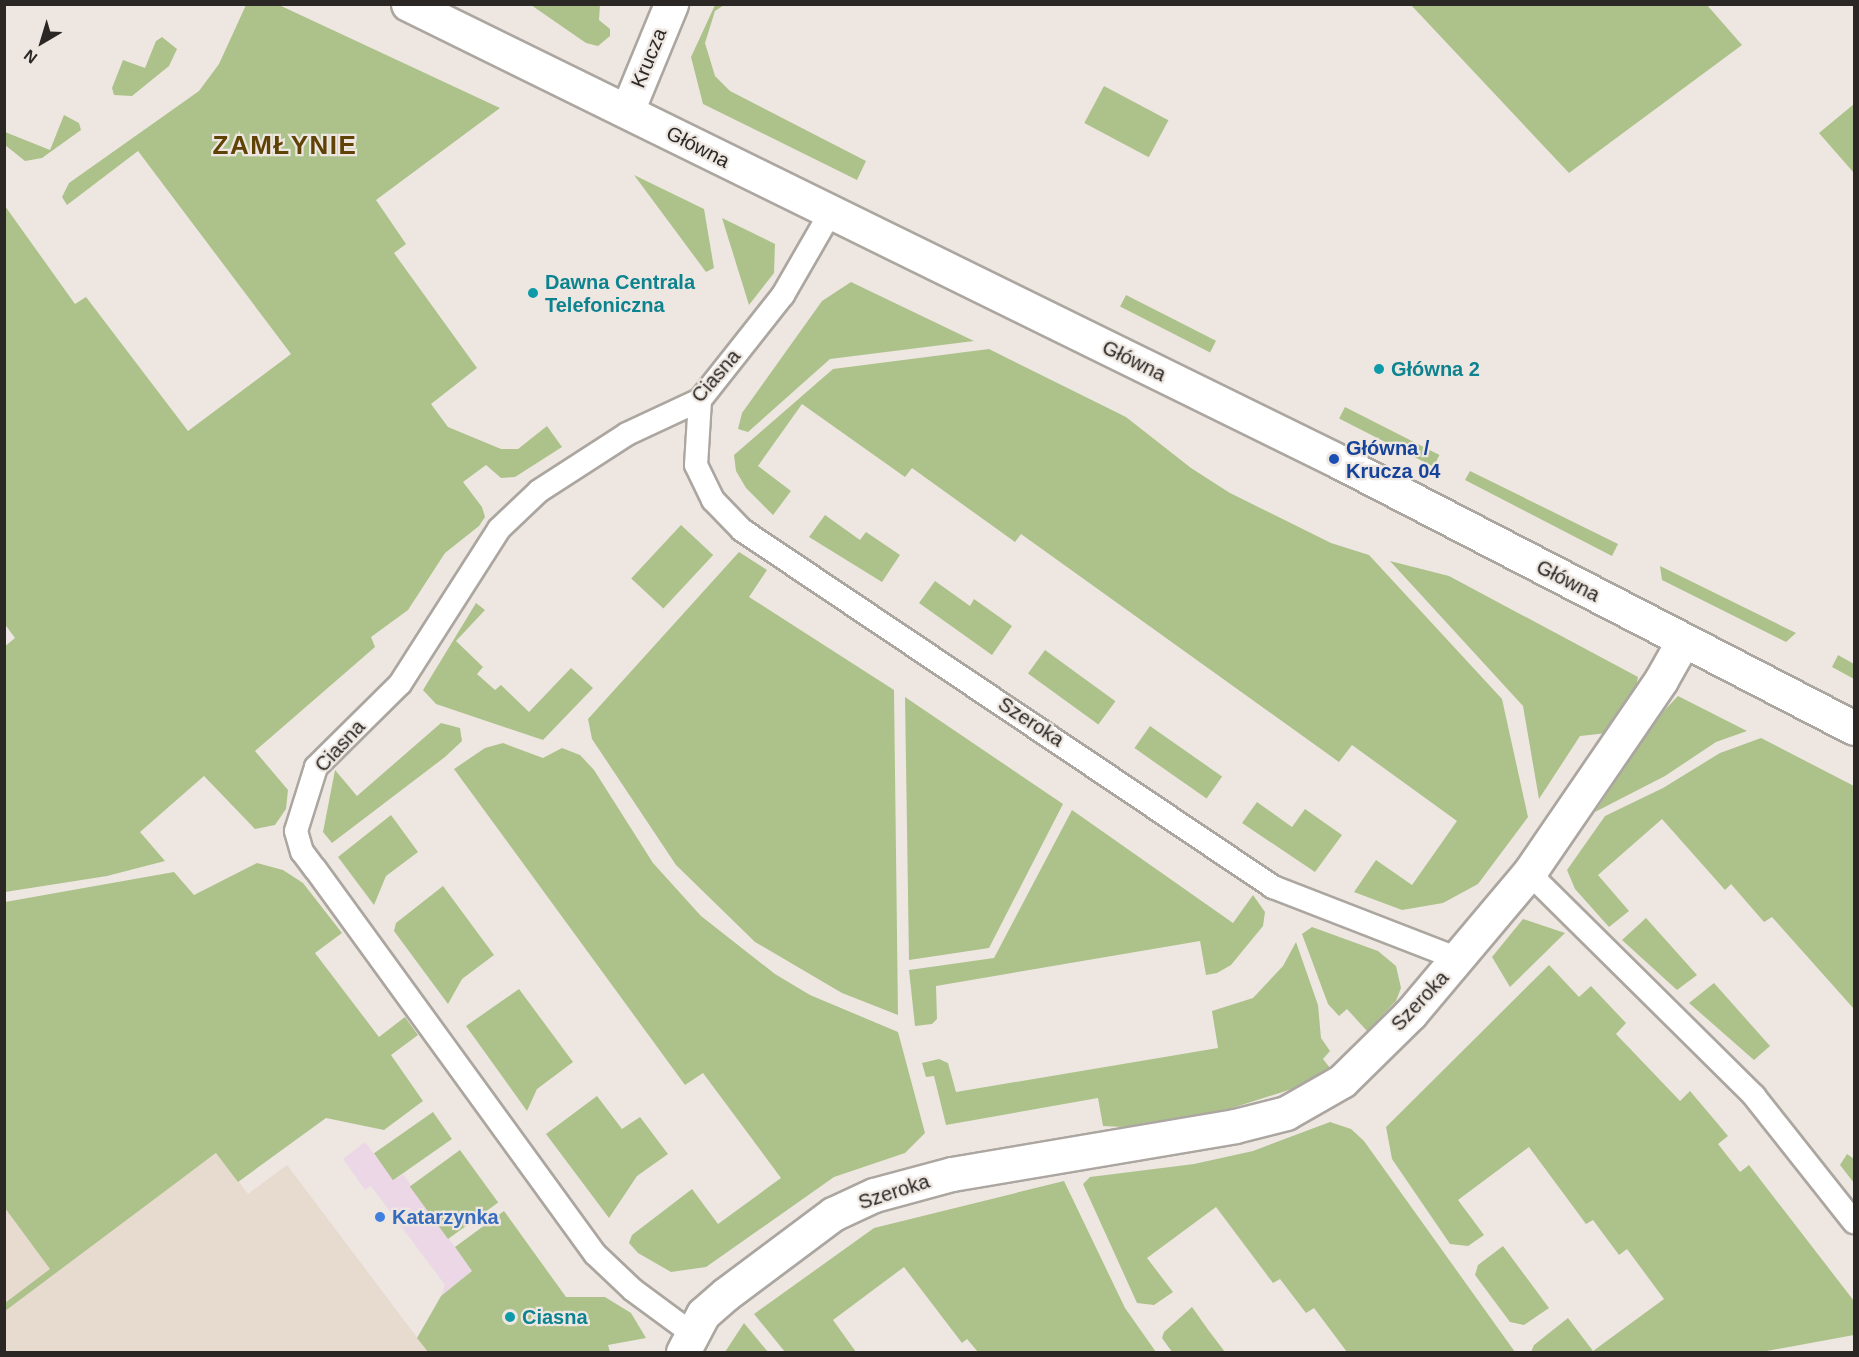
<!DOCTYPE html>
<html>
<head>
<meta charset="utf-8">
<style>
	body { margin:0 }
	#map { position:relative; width:1859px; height:1357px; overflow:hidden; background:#eee7e1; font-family:Arial,sans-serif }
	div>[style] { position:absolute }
	.commercial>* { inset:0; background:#ecd7e6 }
	.built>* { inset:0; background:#e7dacf }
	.green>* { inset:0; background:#acc28a; transform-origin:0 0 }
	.roads { filter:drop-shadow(2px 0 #aca6a0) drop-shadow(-2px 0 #aca6a0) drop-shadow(0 2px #aca6a0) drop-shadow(0 -2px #aca6a0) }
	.lane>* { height:22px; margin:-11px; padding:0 11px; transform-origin:11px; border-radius:11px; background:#fff }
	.street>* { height:33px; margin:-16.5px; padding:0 16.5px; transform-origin:16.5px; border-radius:16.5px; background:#fff }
	.secondary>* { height:33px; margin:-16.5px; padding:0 16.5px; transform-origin:16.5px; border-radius:16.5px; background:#fff }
	.dots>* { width:16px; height:16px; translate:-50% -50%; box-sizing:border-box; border:3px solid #eee7e1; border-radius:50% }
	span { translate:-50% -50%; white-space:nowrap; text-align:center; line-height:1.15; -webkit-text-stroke:4.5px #eee7e1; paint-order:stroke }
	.street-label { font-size:20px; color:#2a2725 }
	.culture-label { font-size:20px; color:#0d838f; font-weight:700 }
	.left { translate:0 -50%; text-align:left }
	.transit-label { font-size:20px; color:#164399; font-weight:700 }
	.shop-label { font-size:20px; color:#366cbe; font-weight:700 }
	.district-label { font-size:26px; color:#5f4306; font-weight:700; letter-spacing:1.5px }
	.frame { position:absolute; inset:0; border:6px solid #2a2725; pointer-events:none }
	.north { position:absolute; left:12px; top:12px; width:60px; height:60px; -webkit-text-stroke:4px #eee7e1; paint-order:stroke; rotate:218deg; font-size:16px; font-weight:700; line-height:24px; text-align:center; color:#2a2725 }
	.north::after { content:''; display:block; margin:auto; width:21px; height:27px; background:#2a2725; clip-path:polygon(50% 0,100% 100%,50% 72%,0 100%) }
</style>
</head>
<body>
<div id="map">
	<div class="commercial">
		<div style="clip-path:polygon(365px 1142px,394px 1180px,403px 1174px,472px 1271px,441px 1296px,445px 1285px,371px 1186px,365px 1190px,343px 1159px)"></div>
	</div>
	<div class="built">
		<div style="clip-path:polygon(4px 962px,173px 1185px,217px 1153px,248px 1194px,287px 1165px,428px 1352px,5px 1352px)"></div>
	</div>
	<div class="green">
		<div style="clip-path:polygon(246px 5px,279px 5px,500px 108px,376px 200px,406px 244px,394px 253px,477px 368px,431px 404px,448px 427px,501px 449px,518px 449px,547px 426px,562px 447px,515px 477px,501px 478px,486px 465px,463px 482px,482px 507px,485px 517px,479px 526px,445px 553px,408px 610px,371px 637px,375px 647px,255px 751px,288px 790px,286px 809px,275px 825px,255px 829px,204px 776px,140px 832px,165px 861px,107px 876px,5px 892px,4px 647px,15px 638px,4px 623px,5px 206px,75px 304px,86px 297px,188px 431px,291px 354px,138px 151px,67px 205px,62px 197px,69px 183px,199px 91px,219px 64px)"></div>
		<div style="clip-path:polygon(531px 5px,600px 5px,599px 20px,610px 29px,610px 36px,598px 46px,586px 43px)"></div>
		<div style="clip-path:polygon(715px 5px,724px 5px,715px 11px,705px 43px,715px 76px,730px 91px,866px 161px,857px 180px,703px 104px,691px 57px)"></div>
		<div style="clip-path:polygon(1411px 5px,1707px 5px,1742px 45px,1569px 173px)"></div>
		<div style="clip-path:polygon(162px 37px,177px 49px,169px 66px,132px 96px,114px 95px,112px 88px,123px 60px,145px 68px,156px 41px)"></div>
		<div style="left:1104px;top:86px;width:73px;height:42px;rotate:28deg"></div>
		<div style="clip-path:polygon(1854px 104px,1854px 173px,1819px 133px)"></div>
		<div style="clip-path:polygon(64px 115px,79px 123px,81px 130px,42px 158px,25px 161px,5px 145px,5px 132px,50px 150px)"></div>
		<div style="clip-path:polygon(634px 175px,704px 209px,714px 268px,706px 272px)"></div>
		<div style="clip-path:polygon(722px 218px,775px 244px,774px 273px,749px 305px)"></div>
		<div style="clip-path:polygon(851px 282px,974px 341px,830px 359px,748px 432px,738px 429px,742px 413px,822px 301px)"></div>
		<div style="left:1126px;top:295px;width:101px;height:13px;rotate:27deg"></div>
		<div style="clip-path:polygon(989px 349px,1126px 417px,1191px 468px,1230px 493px,1331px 543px,1369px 555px,1502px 699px,1528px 817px,1478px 884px,1443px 903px,1402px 910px,1354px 892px,1376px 860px,1412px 885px,1457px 821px,1352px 745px,1339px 762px,1021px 534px,1015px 542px,912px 468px,905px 477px,802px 404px,758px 466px,791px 491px,773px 515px,746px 488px,736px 471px,734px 455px,833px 369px)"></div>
		<div style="left:1345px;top:407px;width:106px;height:13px;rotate:27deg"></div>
		<div style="clip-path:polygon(1470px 471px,1618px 544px,1612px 556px,1465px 480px)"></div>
		<div style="clip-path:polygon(825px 515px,860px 540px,866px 532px,900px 555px,882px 582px,809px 537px)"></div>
		<div style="left:681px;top:525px;width:44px;height:73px;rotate:43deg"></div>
		<div style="clip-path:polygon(739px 552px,767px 570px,749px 597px,894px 690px,898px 1015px,842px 993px,755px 942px,676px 865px,592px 739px,588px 719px)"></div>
		<div style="clip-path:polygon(1390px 561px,1449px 576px,1638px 677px,1636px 687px,1607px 733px,1580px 736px,1539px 799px,1523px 706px)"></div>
		<div style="clip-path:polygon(1660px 566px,1796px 633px,1786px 642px,1662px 580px)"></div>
		<div style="clip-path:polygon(935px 581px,970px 606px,974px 599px,1012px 626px,992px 655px,919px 603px)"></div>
		<div style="clip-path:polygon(476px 603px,485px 610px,456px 641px,483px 667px,477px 674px,495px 690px,501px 685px,529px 712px,571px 668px,593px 688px,543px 740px,436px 704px,423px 690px)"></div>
		<div style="left:1045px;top:650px;width:87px;height:29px;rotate:36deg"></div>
		<div style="clip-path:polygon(1838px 655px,1854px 664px,1854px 679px,1832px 667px)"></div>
		<div style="clip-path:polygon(1678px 696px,1747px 731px,1716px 742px,1665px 776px,1595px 812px,1659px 716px)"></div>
		<div style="clip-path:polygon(905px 697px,1063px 804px,989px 948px,909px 960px)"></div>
		<div style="clip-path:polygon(441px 723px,460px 728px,462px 741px,445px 757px,332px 843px,323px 832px,335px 770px,357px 796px)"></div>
		<div style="left:1150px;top:726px;width:88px;height:27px;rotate:35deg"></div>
		<div style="clip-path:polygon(1761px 738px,1854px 786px,1854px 1009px,1772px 917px,1764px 922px,1731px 884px,1725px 890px,1662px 819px,1598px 875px,1629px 911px,1609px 927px,1575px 889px,1567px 870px,1605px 816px,1663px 788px,1720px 753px)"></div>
		<div style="clip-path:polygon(503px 743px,543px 758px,562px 748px,580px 755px,594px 770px,653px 863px,701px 916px,775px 974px,810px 995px,898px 1032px,925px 1133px,905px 1153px,834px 1177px,706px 1267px,671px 1272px,638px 1253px,629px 1243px,632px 1235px,692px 1189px,718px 1224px,781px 1178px,703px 1073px,685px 1085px,454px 769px,485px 748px)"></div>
		<div style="clip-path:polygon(1257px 802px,1292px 827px,1305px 809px,1342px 835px,1315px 872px,1242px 823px)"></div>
		<div style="clip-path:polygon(1072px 810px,1233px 923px,1253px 895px,1265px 912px,1263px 926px,1231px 965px,1217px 973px,1206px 975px,1200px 941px,936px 986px,937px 1019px,932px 1024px,915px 1026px,909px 970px,994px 958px)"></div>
		<div style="clip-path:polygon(391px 815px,418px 852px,386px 876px,374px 905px,338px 857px)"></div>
		<div style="clip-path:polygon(257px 863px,283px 870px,303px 883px,342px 933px,315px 953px,379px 1037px,405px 1017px,418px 1035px,391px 1055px,423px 1101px,384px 1130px,326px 1118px,238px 1182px,216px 1153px,5px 1311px,5px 1303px,50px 1269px,5px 1208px,5px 902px,174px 872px,194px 895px)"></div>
		<div style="clip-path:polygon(443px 886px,494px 955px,462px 979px,448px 1004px,394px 931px,396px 923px)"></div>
		<div style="clip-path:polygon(1646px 918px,1697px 975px,1677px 990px,1622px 940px)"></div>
		<div style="clip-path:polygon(1523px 919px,1565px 933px,1510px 987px,1492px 957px)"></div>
		<div style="clip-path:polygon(1312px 927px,1378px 951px,1396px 966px,1401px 988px,1396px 1001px,1367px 1031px,1347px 1009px,1339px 1016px,1328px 1004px,1302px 934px)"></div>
		<div style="clip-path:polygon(1296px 942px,1318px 1005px,1321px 1038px,1330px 1051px,1323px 1059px,1330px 1068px,1295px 1088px,1226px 1110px,1123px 1127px,1103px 1126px,1098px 1098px,946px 1125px,934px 1076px,926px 1077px,922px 1063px,939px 1059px,948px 1063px,956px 1092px,1218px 1048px,1212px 1011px,1253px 998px,1283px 966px)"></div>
		<div style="clip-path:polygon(1549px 965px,1579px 997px,1591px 986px,1626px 1023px,1616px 1034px,1680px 1101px,1690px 1091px,1718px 1124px,1728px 1136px,1718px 1144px,1740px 1172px,1749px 1165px,1854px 1301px,1854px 1335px,1761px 1352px,1531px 1352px,1534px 1345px,1568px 1318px,1593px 1351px,1664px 1299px,1627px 1249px,1619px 1255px,1593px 1220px,1586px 1224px,1529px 1147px,1458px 1200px,1484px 1235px,1468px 1246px,1450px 1244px,1392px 1159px,1386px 1127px)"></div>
		<div style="clip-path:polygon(1714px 983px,1770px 1046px,1754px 1060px,1689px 1003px)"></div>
		<div style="clip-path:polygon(519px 989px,573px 1062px,537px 1089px,527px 1111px,466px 1026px)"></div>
		<div style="clip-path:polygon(597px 1096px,622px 1129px,640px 1117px,668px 1154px,637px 1176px,609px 1218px,546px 1134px)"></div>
		<div style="left:433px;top:1112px;width:33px;height:72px;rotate:55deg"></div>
		<div style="clip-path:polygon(1330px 1122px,1351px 1129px,1364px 1141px,1515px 1352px,1347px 1352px,1314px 1308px,1306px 1313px,1280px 1279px,1273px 1283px,1216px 1207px,1147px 1258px,1173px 1292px,1154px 1305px,1137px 1303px,1083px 1184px,1090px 1177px,1194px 1164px,1253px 1151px)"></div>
		<div style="left:460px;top:1150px;width:65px;height:62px;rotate:54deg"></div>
		<div style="clip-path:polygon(1847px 1154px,1854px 1159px,1854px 1183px,1840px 1165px)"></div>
		<div style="clip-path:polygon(1064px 1181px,1125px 1308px,1156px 1352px,978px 1352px,967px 1339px,962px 1343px,904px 1267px,833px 1320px,856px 1352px,785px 1352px,754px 1314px,874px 1228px)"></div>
		<div style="clip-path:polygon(504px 1211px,566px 1297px,605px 1297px,631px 1313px,646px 1338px,608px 1345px,610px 1352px,428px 1352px,417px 1338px,441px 1296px,472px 1271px,455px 1247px)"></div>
		<div style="clip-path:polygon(1503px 1246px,1549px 1308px,1524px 1325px,1510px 1322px,1475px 1275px,1478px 1265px)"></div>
		<div style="clip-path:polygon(1192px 1307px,1209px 1331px,1225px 1352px,1172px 1352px,1162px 1338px,1164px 1332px)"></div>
		<div style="clip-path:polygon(744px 1323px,768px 1352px,725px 1352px)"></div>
	</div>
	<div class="roads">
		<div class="lane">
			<div style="left:700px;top:400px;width:65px;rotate:93.5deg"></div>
			<div style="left:696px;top:465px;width:39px;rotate:64deg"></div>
			<div style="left:713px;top:500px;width:42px;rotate:46deg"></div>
			<div style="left:742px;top:530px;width:640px;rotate:33.91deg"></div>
			<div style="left:1273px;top:887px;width:199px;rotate:21.2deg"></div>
			<div style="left:1529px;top:873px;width:317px;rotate:44.7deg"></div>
			<div style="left:1754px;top:1096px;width:161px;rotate:51.6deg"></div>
			<div style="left:690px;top:1332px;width:71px;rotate:-143.6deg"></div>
			<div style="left:633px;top:1290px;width:52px;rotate:-136.5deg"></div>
			<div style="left:595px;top:1254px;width:476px;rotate:-126deg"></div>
			<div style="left:315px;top:869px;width:21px;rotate:-127deg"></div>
			<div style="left:302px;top:852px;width:22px;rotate:-106deg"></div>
			<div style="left:296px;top:831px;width:67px;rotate:-72.6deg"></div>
			<div style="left:316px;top:767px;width:118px;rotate:-44.7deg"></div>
			<div style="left:400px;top:684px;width:184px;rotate:-57.4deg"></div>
			<div style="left:499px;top:529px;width:55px;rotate:-43.5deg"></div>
			<div style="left:539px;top:491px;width:105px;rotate:-32.9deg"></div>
			<div style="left:627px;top:434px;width:81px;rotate:-25deg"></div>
			<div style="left:700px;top:400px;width:134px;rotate:-51.7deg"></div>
			<div style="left:783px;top:295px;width:96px;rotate:-60deg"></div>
		</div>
		<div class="street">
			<div style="left:627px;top:111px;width:116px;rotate:-67.6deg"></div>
			<div style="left:683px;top:1352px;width:43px;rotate:-62.2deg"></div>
			<div style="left:703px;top:1314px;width:30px;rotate:-41deg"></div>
			<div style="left:726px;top:1294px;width:134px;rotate:-36.8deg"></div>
			<div style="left:833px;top:1214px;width:45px;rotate:-24.9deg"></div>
			<div style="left:874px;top:1195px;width:81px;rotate:-15.1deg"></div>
			<div style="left:952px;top:1174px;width:287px;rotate:-9.6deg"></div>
			<div style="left:1235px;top:1126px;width:53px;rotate:-14.3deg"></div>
			<div style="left:1286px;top:1113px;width:64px;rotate:-29.7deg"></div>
			<div style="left:1342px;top:1081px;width:97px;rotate:-44.6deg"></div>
			<div style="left:1411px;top:1013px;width:183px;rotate:-49.9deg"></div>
			<div style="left:1529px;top:873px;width:234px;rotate:-55.6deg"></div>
			<div style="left:1661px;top:680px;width:45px;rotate:-60.6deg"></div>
		</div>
		<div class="secondary">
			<div style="left:408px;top:4px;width:1032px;rotate:26.17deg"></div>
			<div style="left:1334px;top:459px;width:585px;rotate:27.35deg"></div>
		</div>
	</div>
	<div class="dots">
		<div style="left:533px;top:293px;background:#0f9aa8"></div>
		<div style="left:1379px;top:369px;background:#0f9aa8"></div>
		<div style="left:1334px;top:459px;background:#1a4fb4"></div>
		<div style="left:380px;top:1217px;background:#3f7fe0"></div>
		<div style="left:510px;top:1317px;background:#0f9aa8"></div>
	</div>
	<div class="street-label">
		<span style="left:649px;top:58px;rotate:-68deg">Krucza</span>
		<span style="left:698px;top:147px;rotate:27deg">Główna</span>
		<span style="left:1134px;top:361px;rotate:26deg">Główna</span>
		<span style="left:716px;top:376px;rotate:-49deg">Ciasna</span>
		<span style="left:1568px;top:581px;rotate:27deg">Główna</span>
		<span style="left:1031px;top:722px;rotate:33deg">Szeroka</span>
		<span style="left:340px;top:746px;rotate:-47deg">Ciasna</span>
		<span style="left:1420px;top:1001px;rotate:-47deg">Szeroka</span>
		<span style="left:894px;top:1192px;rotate:-18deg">Szeroka</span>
	</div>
	<div class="culture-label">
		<span class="left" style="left:545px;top:294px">Dawna Centrala<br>Telefoniczna</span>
		<span class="left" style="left:1391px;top:369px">Główna 2</span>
		<span class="left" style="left:522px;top:1317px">Ciasna</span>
	</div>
	<div class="transit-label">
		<span class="left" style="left:1346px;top:460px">Główna /<br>Krucza 04</span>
	</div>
	<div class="shop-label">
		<span class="left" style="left:392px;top:1217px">Katarzynka</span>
	</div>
	<div class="district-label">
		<span style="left:285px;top:146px">ZAMŁYNIE</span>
	</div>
	<div class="frame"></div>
	<div class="north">N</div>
</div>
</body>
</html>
